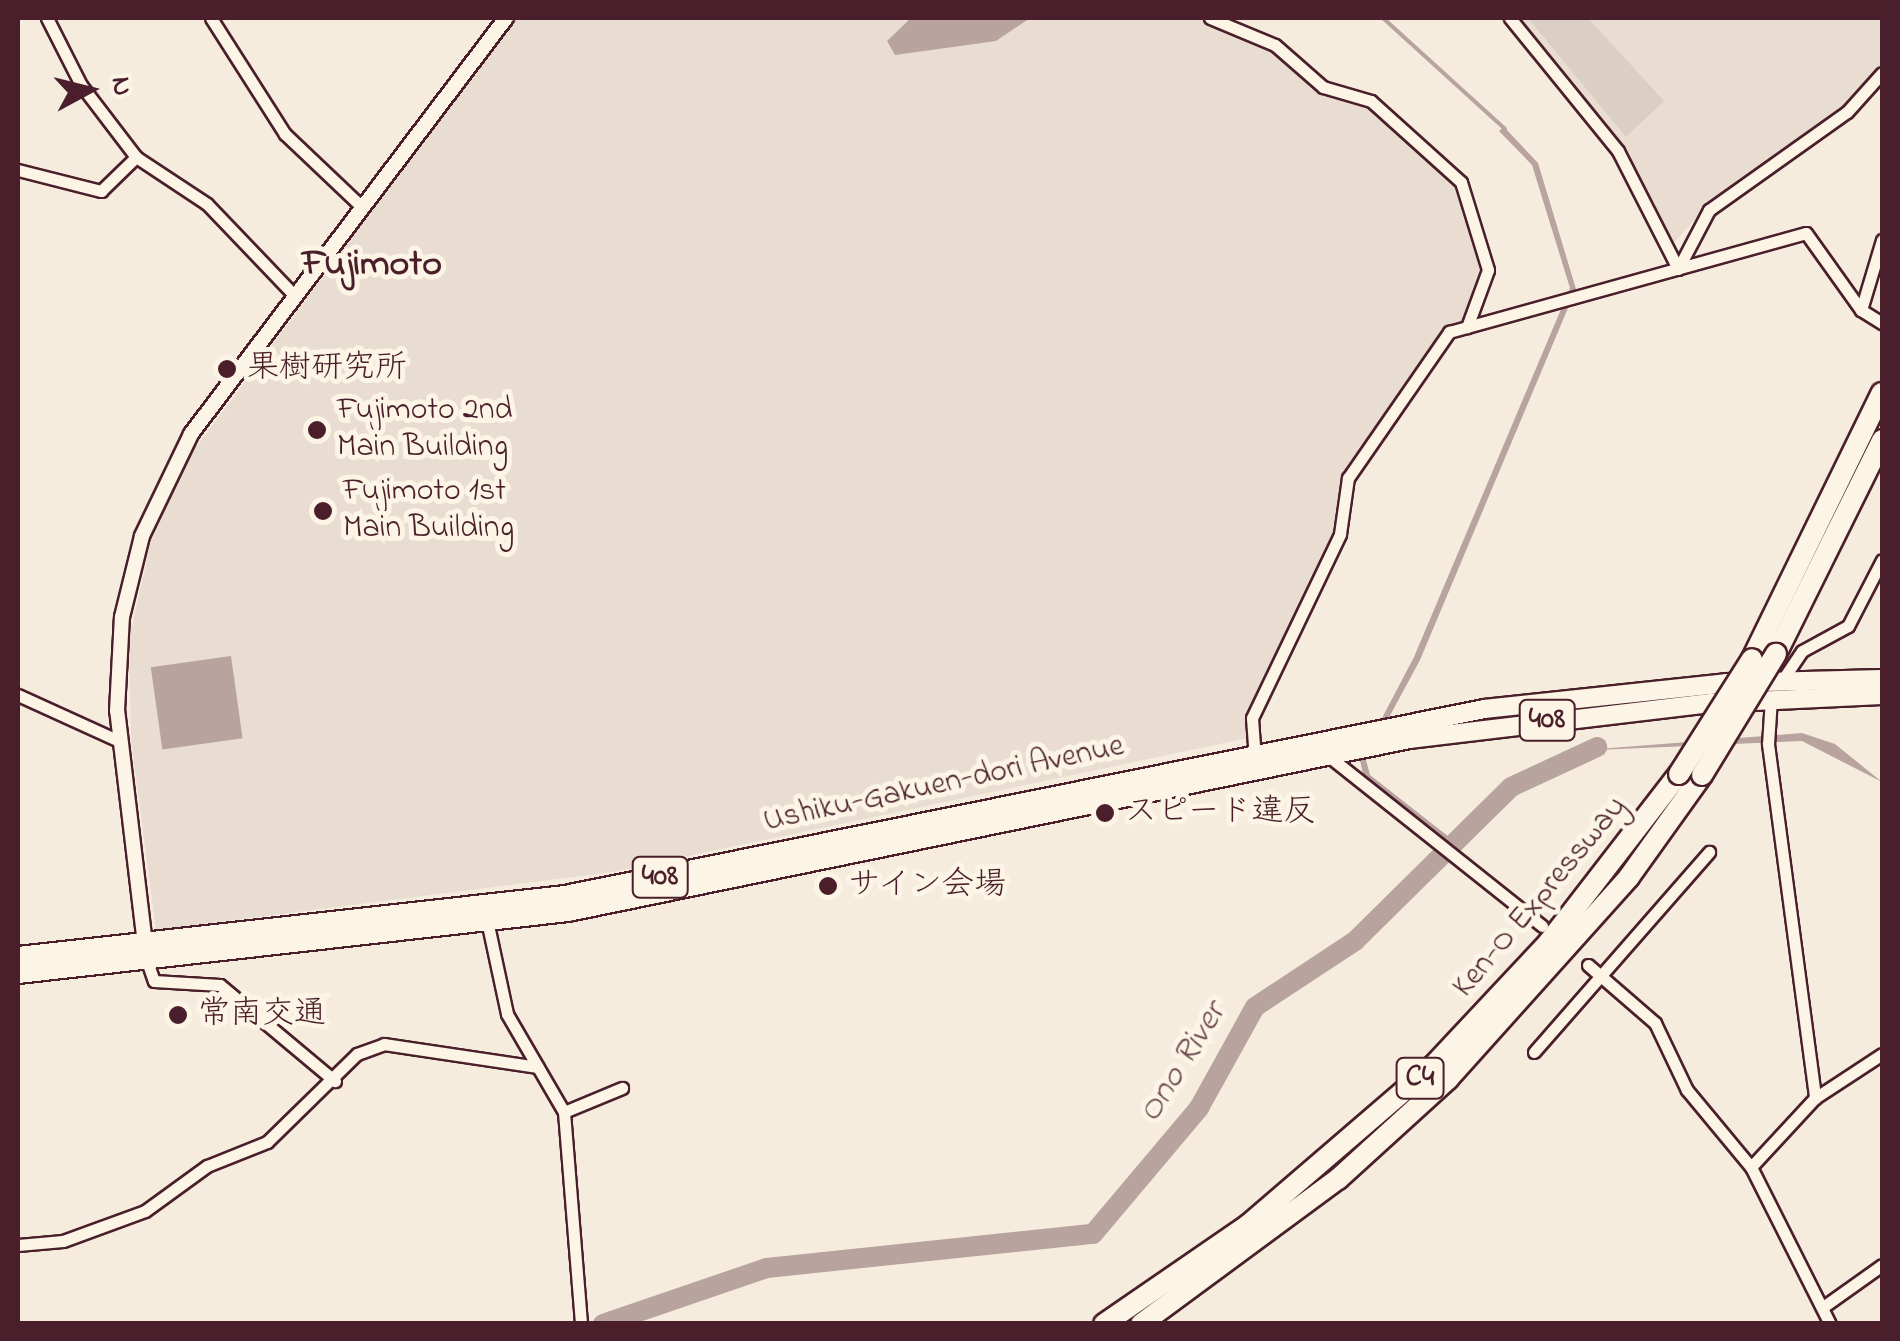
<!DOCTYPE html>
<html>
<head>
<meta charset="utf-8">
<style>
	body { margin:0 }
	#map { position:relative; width:1900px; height:1341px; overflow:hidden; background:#f5ecde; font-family:"Indie Flower","Klee One",sans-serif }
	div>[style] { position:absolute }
	.built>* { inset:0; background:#e8ddd0 }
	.green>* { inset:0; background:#dbcec4 }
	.water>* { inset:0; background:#b8a39e; transform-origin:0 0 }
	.stream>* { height:4px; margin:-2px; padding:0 2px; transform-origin:2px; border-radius:2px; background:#b8a39e }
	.river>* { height:20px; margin:-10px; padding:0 10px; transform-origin:10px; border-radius:10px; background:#b8a39e }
	.roads { filter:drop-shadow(2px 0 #4a1f2b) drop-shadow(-2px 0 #4a1f2b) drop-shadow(0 2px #4a1f2b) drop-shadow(0 -2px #4a1f2b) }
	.minor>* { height:11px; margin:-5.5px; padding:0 5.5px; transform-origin:5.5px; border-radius:5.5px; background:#fcf5e5 }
	.tertiary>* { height:14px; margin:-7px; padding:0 7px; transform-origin:7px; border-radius:7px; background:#fcf5e5 }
	.trunk>* { height:18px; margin:-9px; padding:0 9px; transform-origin:9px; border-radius:9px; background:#fcf5e5 }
	.motorway>* { height:20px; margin:-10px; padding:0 10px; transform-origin:10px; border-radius:10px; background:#fcf5e5 }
	.bridges { filter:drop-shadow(2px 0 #4a1f2b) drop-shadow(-2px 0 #4a1f2b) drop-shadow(0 2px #4a1f2b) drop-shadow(0 -2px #4a1f2b) }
	.motorway-bridge>* { height:20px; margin:-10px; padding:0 10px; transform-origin:10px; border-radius:10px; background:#fcf5e5 }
	.dots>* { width:28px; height:28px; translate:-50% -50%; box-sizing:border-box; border:5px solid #fcf5e5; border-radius:50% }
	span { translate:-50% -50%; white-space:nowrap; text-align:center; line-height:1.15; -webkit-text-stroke:10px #fcf5e5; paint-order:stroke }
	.shield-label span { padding:2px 8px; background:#fcf5e5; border:2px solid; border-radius:8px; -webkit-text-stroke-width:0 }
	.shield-label { font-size:30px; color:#4a1f2b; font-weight:700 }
	.poi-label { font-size:32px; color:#4a1f2b }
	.left { translate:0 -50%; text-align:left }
	.street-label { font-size:32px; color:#4a1f2b }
	.water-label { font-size:35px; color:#704d53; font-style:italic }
	.quarter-label { font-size:38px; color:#4a1f2b; font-weight:700 }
	.frame { position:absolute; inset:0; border:20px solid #4a1f2b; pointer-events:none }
	.north { position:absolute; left:40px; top:40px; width:100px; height:100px; -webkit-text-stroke:8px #fcf5e5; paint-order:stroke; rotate:83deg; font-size:28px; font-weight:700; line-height:40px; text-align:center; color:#4a1f2b }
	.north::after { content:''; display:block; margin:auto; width:35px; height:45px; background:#4a1f2b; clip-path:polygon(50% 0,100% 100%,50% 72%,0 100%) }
</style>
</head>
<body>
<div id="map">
	<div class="built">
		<div style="clip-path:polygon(515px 18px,1204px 18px,1271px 49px,1311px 86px,1368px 106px,1451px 175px,1484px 273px,1472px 307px,1347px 471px,1335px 533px,1245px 716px,1248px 738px,612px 872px,156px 930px,131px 740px,129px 640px,151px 541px,189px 457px)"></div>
		<div style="clip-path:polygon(1516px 18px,1882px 18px,1882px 65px,1855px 100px,1706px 207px,1672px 245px,1613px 136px)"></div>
	</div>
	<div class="green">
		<div style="clip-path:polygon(1528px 18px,1588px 18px,1664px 101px,1626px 137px)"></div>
	</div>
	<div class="water">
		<div style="clip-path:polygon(911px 18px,1030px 18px,996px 41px,895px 55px,887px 41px)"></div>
		<div style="clip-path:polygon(1504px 127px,1538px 163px,1576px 289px,1420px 660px,1366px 760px,1370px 775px,1449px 837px,1445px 843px,1364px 779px,1360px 760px,1414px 657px,1570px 288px,1532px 165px,1499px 131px)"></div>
		<div style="left:231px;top:656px;width:83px;height:81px;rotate:82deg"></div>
		<div style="clip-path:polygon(1802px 733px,1835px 744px,1882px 782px,1802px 741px,1573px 751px)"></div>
	</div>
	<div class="stream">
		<div style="left:1383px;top:18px;width:165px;rotate:42.3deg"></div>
		<div style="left:1448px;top:840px;width:5px;rotate:37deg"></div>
	</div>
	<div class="river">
		<div style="left:603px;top:1324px;width:173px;rotate:-18.9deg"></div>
		<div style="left:767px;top:1268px;width:328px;rotate:-6deg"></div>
		<div style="left:1093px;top:1234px;width:165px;rotate:-49.9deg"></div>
		<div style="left:1199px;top:1108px;width:115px;rotate:-61deg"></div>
		<div style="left:1255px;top:1007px;width:120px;rotate:-33.4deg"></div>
		<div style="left:1355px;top:941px;width:219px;rotate:-44.6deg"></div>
		<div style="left:1511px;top:787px;width:95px;rotate:-24.9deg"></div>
	</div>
	<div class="roads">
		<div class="minor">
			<div style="left:47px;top:18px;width:75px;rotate:63.1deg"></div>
			<div style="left:81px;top:85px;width:91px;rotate:52.6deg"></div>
			<div style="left:136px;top:157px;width:85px;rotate:33.5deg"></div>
			<div style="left:207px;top:204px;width:127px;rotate:46.3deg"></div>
			<div style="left:211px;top:18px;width:138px;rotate:57.5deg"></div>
			<div style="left:285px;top:134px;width:106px;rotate:43.5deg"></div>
			<div style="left:1210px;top:18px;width:70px;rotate:22.6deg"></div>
			<div style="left:1275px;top:45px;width:64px;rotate:41.2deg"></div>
			<div style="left:1323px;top:87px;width:50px;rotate:16.3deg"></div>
			<div style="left:1371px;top:101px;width:121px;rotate:42deg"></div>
			<div style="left:1461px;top:182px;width:92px;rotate:72.9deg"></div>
			<div style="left:1488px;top:270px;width:61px;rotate:110.2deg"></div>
			<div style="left:1510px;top:18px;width:171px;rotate:50.9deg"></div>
			<div style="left:1618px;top:151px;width:132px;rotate:63deg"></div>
			<div style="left:18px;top:170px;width:86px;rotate:14.2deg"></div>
			<div style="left:101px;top:191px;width:49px;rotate:-44.2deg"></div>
			<div style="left:1678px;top:269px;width:67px;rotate:-62.3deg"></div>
			<div style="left:1709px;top:210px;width:169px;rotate:-35.4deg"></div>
			<div style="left:1847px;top:112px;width:52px;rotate:-48.1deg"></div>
			<div style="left:1861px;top:310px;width:73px;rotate:-73.3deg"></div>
			<div style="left:1781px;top:682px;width:37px;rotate:-56deg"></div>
			<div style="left:1802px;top:651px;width:52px;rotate:-28.5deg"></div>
			<div style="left:1848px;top:626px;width:74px;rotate:-62.7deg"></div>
			<div style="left:18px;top:695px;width:111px;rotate:24.5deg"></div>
			<div style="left:1771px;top:698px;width:46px;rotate:93.7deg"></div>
			<div style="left:1768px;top:744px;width:357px;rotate:82.4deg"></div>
			<div style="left:1326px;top:754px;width:276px;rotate:38.5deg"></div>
			<div style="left:1255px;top:759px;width:41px;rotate:-94.2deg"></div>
			<div style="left:1252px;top:718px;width:204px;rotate:-64.4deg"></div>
			<div style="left:1340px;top:534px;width:57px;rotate:-81.9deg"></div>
			<div style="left:1348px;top:478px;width:178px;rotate:-55.3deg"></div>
			<div style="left:1449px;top:332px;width:370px;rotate:-15.5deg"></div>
			<div style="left:1806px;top:233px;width:95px;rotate:54.5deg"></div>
			<div style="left:1861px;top:310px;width:25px;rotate:32deg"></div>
			<div style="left:488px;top:925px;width:91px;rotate:77.9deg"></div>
			<div style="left:507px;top:1014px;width:113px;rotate:59.8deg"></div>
			<div style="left:564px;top:1112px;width:213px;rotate:85.4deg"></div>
			<div style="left:147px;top:961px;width:21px;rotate:71deg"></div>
			<div style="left:154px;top:981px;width:66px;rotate:3.5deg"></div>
			<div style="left:220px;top:985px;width:150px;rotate:39.9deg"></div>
			<div style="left:1588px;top:965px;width:89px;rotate:40.9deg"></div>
			<div style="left:1655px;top:1023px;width:74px;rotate:64.5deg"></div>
			<div style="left:1687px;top:1090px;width:100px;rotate:50.3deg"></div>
			<div style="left:1751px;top:1167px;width:176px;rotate:63.3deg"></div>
			<div style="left:1534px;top:1052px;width:266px;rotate:-48.8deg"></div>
			<div style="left:564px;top:1112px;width:63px;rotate:-22.5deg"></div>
			<div style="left:1751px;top:1167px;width:94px;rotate:-47.2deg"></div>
			<div style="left:1815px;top:1098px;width:80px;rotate:-33.3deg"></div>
			<div style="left:18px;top:1245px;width:45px;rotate:-5.1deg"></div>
			<div style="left:63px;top:1241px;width:87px;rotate:-20.1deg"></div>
			<div style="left:145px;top:1211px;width:77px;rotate:-36deg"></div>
			<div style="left:207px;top:1166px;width:65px;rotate:-21.8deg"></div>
			<div style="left:267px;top:1142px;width:126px;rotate:-44.4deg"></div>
			<div style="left:357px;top:1054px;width:29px;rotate:-20deg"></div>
			<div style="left:384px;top:1044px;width:155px;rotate:8.5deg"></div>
			<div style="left:1823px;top:1307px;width:72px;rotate:-35.4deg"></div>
		</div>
		<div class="tertiary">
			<div style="left:147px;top:961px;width:252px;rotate:-96.8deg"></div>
			<div style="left:117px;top:711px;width:94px;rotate:-87deg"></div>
			<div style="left:122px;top:617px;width:83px;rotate:-76.1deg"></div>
			<div style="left:142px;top:536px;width:113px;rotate:-64.3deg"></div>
			<div style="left:191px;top:434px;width:522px;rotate:-52.87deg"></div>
		</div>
		<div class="trunk">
			<div style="left:18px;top:956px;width:550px;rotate:-6.36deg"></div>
			<div style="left:565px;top:895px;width:938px;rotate:-11.44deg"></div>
			<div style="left:1484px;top:709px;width:243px;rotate:-6.1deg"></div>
			<div style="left:1726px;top:683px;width:156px;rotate:-1.5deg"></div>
			<div style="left:18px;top:974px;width:553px;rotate:-6.43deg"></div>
			<div style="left:568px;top:912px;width:859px;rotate:-11.62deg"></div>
			<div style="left:1409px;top:739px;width:306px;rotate:-6.8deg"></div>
			<div style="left:1713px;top:703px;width:169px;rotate:-2.7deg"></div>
		</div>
		<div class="motorway">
			<div style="left:1776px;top:654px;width:239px;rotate:-63.6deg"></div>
			<div style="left:1752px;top:659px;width:296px;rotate:-64deg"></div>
			<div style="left:1104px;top:1324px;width:175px;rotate:-34.5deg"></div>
			<div style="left:1248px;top:1225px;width:245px;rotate:-40.7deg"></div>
			<div style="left:1434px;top:1065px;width:168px;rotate:-46.9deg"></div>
			<div style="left:1549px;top:942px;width:212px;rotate:-52.3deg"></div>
			<div style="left:1141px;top:1324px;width:245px;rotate:-36.4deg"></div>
			<div style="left:1338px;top:1179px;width:149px;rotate:-42.3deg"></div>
			<div style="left:1448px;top:1079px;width:271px;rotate:-48.1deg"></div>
			<div style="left:1629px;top:877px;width:125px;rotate:-54.4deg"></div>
		</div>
	</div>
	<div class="bridges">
		<div class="motorway-bridge">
			<div style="left:1679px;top:774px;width:136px;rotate:-57.6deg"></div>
			<div style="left:1702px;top:775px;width:142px;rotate:-58.6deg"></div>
		</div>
	</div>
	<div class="dots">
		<div style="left:227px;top:369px;background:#4a1f2b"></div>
		<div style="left:317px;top:430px;background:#4a1f2b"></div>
		<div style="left:323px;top:511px;background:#4a1f2b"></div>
		<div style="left:1105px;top:813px;background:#4a1f2b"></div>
		<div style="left:828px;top:886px;background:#4a1f2b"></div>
		<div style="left:178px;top:1015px;background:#4a1f2b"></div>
	</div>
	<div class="shield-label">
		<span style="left:1547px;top:720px">408</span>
		<span style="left:660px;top:877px">408</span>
		<span style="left:1420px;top:1078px">C4</span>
	</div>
	<div class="poi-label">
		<span class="left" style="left:247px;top:369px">果樹研究所</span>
		<span class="left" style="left:337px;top:430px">Fujimoto 2nd<br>Main Building</span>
		<span class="left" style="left:343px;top:511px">Fujimoto 1st<br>Main Building</span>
		<span class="left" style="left:1125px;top:813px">スピード違反</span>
		<span class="left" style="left:848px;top:886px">サイン会場</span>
		<span class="left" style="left:198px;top:1015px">常南交通</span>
	</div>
	<div class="street-label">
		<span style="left:944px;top:785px;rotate:-12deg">Ushiku-Gakuen-dori Avenue</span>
		<span style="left:1541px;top:898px;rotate:-50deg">Ken-O Expressway</span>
	</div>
	<div class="water-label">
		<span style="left:1183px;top:1063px;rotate:-58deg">Ono River</span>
	</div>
	<div class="quarter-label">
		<span style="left:372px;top:266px">Fujimoto</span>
	</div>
	<div class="frame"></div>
	<div class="north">N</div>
</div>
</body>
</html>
